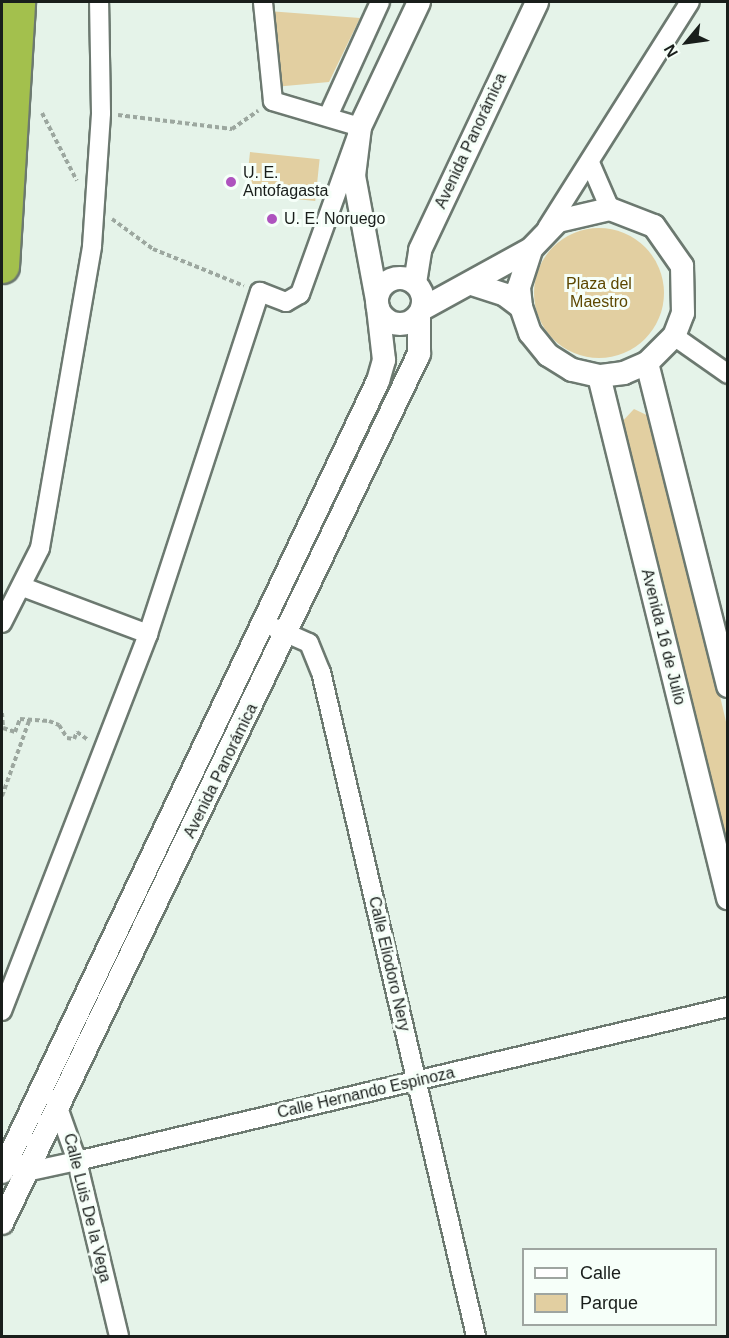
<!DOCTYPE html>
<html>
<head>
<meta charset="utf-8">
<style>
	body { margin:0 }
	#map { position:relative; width:729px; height:1338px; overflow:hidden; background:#e5f3e9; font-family:Arial,sans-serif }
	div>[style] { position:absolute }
	.green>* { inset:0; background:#e2cfa1; transform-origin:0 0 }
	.round { border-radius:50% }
	.path>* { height:4px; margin-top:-2px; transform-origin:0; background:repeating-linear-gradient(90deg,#9ca79f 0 4.5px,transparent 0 7.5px) }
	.roads { filter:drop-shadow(2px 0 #6c7970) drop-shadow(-2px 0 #6c7970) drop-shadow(0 2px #6c7970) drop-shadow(0 -2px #6c7970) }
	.minor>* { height:18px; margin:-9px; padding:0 9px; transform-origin:9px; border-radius:9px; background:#fff }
	.tertiary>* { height:22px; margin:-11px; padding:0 11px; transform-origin:11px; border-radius:11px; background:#fff }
	.tertiary>.ring { margin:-11px; padding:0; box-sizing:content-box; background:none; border:22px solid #fff; border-radius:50% }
	.motorway>* { height:33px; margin:-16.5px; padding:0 16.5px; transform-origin:16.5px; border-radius:16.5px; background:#a3c04d }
	.dots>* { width:16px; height:16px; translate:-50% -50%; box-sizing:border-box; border:3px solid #f6fff9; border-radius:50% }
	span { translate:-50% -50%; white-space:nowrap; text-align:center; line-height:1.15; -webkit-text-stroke:6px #f6fff9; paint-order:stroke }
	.street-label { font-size:16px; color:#191e1b }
	.poi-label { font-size:16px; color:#191e1b }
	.left { translate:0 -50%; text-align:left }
	.park-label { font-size:16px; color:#5d4700 }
	.frame { position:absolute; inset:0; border:3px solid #191e1b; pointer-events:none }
	.legend { position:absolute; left:522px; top:1248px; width:195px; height:78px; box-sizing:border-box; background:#f6fff9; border:2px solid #9ea5a0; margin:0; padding:8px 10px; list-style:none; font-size:18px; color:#191e1b }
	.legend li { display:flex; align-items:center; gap:12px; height:30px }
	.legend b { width:30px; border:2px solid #9ea5a0 }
	.north { position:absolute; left:657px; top:12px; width:60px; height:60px; -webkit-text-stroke:4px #f6fff9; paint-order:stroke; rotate:241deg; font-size:16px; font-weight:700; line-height:24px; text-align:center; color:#191e1b }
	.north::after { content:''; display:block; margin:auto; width:21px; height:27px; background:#191e1b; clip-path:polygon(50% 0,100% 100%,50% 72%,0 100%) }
</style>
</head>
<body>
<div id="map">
	<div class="green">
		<div style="clip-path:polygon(268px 11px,360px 18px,329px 82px,274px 87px)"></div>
		<div style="left:250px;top:152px;width:70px;height:42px;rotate:6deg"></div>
		<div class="round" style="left:534px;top:228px;width:130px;height:130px"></div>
		<div style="clip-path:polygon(634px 409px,655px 419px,727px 726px,727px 872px,619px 425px)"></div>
	</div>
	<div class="path">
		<div style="left:42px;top:113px;width:76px;rotate:62.8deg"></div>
		<div style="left:118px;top:115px;width:115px;rotate:7deg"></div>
		<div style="left:232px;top:129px;width:32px;rotate:-35deg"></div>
		<div style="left:112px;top:219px;width:51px;rotate:36.2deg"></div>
		<div style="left:153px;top:249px;width:98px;rotate:22.1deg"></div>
		<div style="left:2px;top:713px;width:15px;rotate:86deg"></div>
		<div style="left:3px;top:728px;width:13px;rotate:18deg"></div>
		<div style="left:15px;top:732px;width:14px;rotate:-69deg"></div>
		<div style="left:20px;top:719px;width:29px;rotate:4deg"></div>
		<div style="left:49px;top:721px;width:11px;rotate:22deg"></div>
		<div style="left:59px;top:725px;width:15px;rotate:58deg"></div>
		<div style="left:67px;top:738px;width:7px;rotate:8deg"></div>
		<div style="left:74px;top:739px;width:8px;rotate:-67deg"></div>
		<div style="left:77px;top:732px;width:14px;rotate:36deg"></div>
		<div style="left:2px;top:796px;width:80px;rotate:-70.2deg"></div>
	</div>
	<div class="roads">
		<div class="minor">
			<div style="left:329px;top:114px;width:123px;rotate:-65.5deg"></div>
			<div style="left:591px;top:165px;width:48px;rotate:66.6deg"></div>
			<div style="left:547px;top:228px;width:267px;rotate:-57.7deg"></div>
			<div style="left:674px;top:336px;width:66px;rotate:35.1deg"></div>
			<div style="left:23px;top:587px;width:134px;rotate:20.6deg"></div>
			<div style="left:2px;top:623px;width:84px;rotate:-63.1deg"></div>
			<div style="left:40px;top:548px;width:306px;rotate:-80.2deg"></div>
			<div style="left:92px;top:246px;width:133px;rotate:-86.1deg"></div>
			<div style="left:101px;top:113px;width:111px;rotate:-91deg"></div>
			<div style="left:275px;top:628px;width:37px;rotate:24deg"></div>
			<div style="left:309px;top:643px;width:31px;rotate:68deg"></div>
			<div style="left:321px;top:672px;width:682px;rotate:76.86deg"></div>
			<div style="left:2px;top:1011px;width:404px;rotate:-68.8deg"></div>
			<div style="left:148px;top:634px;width:360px;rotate:-71.9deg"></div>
			<div style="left:260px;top:292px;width:28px;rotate:21deg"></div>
			<div style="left:286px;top:302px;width:16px;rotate:-30deg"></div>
			<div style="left:300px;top:294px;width:177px;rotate:-70.2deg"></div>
			<div style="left:360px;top:127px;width:91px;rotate:-163.4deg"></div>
			<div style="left:273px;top:101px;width:100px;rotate:-95.8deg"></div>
			<div style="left:55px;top:1099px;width:66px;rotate:70.5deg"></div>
			<div style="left:77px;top:1161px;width:180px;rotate:76.5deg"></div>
			<div style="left:17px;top:1168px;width:10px;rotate:24deg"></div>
			<div style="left:26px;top:1172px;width:52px;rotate:-12.2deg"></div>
			<div style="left:77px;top:1161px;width:669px;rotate:-13.31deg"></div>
		</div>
		<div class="tertiary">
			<div class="ring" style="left:377px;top:278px;width:24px;height:24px"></div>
			<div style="left:415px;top:283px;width:33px;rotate:-81deg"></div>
			<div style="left:420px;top:250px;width:274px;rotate:-64.7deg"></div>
			<div style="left:472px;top:284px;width:35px;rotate:18deg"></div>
			<div style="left:505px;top:295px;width:20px;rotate:37deg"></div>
			<div style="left:377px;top:300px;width:126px;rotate:-100.5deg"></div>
			<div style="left:354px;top:176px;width:49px;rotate:-83deg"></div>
			<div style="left:360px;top:127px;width:138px;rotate:-64.7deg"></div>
			<div style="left:422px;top:309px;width:124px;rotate:-28.8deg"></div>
			<div style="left:531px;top:249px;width:39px;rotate:-46deg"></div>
			<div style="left:558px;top:221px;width:53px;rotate:-13deg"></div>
			<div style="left:610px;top:209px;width:47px;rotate:21.1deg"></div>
			<div style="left:654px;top:226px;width:49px;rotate:55deg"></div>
			<div style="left:682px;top:266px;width:47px;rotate:88.8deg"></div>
			<div style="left:683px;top:313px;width:25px;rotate:111deg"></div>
			<div style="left:674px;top:336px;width:38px;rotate:135deg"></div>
			<div style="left:647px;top:363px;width:25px;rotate:157deg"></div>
			<div style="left:624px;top:373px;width:25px;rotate:173deg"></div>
			<div style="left:599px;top:376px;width:28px;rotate:-167deg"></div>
			<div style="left:572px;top:370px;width:28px;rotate:-148deg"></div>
			<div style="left:548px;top:355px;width:28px;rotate:-129deg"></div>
			<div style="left:530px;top:333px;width:28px;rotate:-109deg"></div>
			<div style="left:521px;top:307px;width:20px;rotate:-96deg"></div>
			<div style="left:519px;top:287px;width:40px;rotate:-72deg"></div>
			<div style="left:647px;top:363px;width:333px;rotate:75.9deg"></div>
			<div style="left:599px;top:376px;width:538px;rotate:76.12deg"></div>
			<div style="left:2px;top:1172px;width:876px;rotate:-64.58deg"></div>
			<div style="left:378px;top:381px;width:22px;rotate:-74deg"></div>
			<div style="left:384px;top:360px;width:52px;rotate:-96.6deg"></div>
			<div style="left:2px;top:1223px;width:964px;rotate:-64.37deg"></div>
			<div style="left:419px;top:354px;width:39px;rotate:-90deg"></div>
		</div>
		<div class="motorway">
			<div style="left:2px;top:266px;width:264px;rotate:-86.5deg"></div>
		</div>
	</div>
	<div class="dots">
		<div style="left:231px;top:182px;background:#ae53be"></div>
		<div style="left:272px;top:219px;background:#ae53be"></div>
	</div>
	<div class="street-label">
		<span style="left:471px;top:141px;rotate:-65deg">Avenida Panorámica</span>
		<span style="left:663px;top:637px;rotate:76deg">Avenida 16 de Julio</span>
		<span style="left:221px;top:771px;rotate:-64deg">Avenida Panorámica</span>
		<span style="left:389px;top:964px;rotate:77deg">Calle Eliodoro Nery</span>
		<span style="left:366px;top:1093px;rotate:-13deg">Calle Hernando Espinoza</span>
		<span style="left:87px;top:1208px;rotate:76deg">Calle Luis De la Vega</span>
	</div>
	<div class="poi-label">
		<span class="left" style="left:243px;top:182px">U. E.<br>Antofagasta</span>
		<span class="left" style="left:284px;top:219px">U. E. Noruego</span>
	</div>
	<div class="park-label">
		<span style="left:599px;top:293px">Plaza del<br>Maestro</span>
	</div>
	<div class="frame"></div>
	<ul class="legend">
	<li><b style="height:8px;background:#fff"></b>Calle</li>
	<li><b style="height:16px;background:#e2cfa1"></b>Parque</li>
	</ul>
	<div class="north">N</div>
</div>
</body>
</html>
